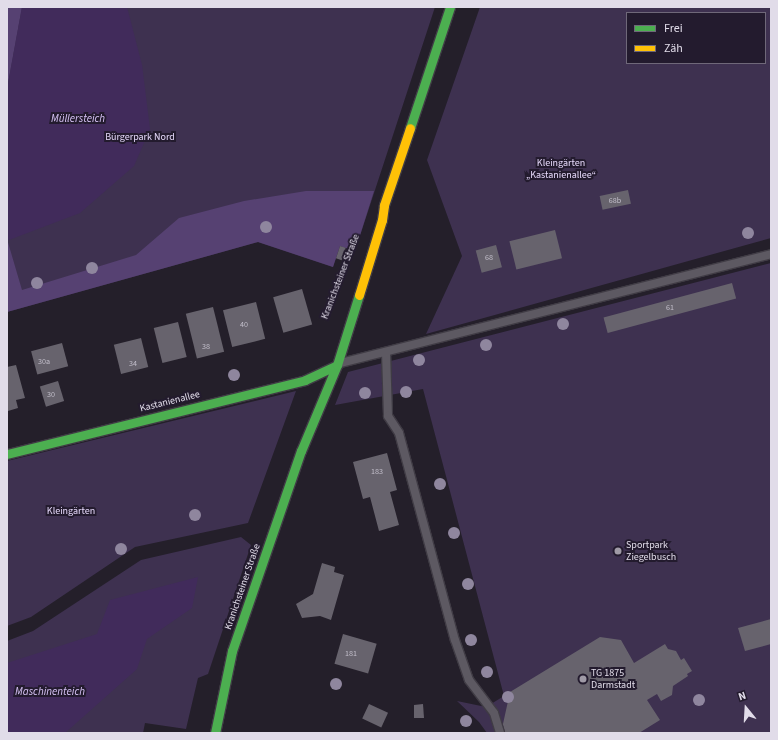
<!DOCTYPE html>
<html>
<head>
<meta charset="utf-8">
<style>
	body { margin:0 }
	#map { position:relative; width:778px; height:740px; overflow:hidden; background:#241f2a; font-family:"Source Sans 3",sans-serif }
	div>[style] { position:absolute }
	.green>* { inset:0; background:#3e3150 }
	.forest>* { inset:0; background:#564172 }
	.water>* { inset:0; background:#412b5b }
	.building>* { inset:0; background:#67636d; transform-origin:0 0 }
	.roads { filter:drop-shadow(1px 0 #403c45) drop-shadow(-1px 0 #403c45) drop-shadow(0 1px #403c45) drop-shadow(0 -1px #403c45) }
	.lane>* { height:8px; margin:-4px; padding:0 4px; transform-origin:4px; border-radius:4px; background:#5d5962 }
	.fast>* { height:9px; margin:-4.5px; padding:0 4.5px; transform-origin:4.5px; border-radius:4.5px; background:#4caf50 }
	.slow>* { height:9px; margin:-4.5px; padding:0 4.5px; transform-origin:4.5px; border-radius:4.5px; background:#ffc107 }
	.trees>* { width:12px; height:12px; margin:-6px; border-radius:50%; background:#8f869e }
	.dots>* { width:11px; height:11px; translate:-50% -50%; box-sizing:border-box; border:2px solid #231b2e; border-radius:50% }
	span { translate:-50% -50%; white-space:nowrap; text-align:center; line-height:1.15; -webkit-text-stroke:4px #231b2e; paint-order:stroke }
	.number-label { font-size:8px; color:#c2beca }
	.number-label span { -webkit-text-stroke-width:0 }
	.park-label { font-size:10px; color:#e7dafc }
	.street-label { font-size:10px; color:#e1dce9 }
	.poi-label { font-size:10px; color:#e1dce9 }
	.left { translate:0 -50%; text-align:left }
	.water-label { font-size:11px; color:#d8c4f7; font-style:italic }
	.frame { position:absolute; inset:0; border:8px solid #e1dce9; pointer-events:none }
	.legend { position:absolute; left:626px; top:12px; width:140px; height:52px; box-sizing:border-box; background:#231b2e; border:1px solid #6f6879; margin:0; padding:5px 7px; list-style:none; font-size:12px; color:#e1dce9 }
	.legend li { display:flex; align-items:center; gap:8px; height:20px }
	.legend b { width:20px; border:1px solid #6f6879 }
	.north { position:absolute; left:726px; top:688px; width:40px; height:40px; -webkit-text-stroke:3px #231b2e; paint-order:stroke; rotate:342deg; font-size:11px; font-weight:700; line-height:16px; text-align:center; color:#e1dce9 }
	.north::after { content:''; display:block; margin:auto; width:14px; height:18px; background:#e1dce9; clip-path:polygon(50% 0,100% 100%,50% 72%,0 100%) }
</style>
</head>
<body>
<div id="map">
	<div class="green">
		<div style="clip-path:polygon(7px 7px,435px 7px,355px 251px,340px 246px,333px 267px,258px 242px,7px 312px)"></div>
		<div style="clip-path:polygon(evenodd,480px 7px,771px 7px,771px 238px,426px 334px,462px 256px,427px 160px,480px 7px,627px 13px,765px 13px,765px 63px,627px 63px,627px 13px)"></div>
		<div style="clip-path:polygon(771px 263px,771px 733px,487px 733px,479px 722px,457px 701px,486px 707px,504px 696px,423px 389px,335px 405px,348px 372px)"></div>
		<div style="clip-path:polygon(296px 391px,248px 523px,135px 547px,31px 617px,7px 626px,7px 461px)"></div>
		<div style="clip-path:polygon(241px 537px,251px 545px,208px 674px,198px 678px,186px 729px,145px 723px,143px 733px,7px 733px,7px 641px,33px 631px,141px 560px)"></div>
	</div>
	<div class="forest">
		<div style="clip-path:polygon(7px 7px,22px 7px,7px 89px)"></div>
		<div style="clip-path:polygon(306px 191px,374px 191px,355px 251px,340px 246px,333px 267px,258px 242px,7px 312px,7px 239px,22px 290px,136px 255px,179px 218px,244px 201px)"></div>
	</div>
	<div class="water">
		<div style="clip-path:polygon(22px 7px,127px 7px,142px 65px,150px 129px,134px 166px,80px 213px,9px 240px,7px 239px,7px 89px)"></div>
		<div style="clip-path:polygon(198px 577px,192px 608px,147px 639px,137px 669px,65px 733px,7px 733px,7px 663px,97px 634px,110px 600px)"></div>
	</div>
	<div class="building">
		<div style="left:628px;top:190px;width:14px;height:29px;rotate:78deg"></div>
		<div style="left:555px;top:230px;width:29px;height:47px;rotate:76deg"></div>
		<div style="left:496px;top:245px;width:23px;height:21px;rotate:75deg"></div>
		<div style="left:340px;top:246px;width:6px;height:13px;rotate:18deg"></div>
		<div style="left:732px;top:283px;width:16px;height:133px;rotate:75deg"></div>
		<div style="left:302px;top:289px;width:37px;height:30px;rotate:74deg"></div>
		<div style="left:256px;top:302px;width:38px;height:34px;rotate:76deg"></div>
		<div style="left:213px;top:307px;width:46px;height:28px;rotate:76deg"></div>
		<div style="left:178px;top:322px;width:36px;height:25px;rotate:76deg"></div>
		<div style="left:141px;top:338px;width:30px;height:28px;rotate:76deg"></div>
		<div style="left:62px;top:343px;width:24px;height:32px;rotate:75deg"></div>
		<div style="clip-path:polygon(16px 365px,25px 398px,16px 400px,18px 408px,8px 411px,7px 367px)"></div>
		<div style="left:58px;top:381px;width:21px;height:19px;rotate:73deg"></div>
		<div style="clip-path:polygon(387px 453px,397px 490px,390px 492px,399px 525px,379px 531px,370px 497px,363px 499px,353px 462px)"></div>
		<div style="clip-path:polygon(322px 563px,335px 567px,334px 572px,344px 575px,331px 620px,320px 616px,302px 618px,296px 604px,313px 594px)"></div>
		<div style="clip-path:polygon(771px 619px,771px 644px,745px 651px,738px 628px)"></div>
		<div style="left:343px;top:634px;width:35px;height:31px;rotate:16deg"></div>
		<div style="clip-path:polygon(600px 637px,621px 640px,634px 663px,665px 644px,668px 649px,676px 651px,681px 660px,684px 658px,692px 671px,687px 674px,688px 676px,673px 686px,672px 695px,661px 701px,657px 694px,647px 700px,660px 720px,639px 733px,501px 733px,510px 692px)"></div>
		<div style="left:369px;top:704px;width:21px;height:16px;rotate:25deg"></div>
		<div style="clip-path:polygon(423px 704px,424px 718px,414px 718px,414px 705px)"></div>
	</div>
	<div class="roads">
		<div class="lane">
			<div style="left:386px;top:352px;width:64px;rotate:88.2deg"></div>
			<div style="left:388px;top:416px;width:20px;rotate:57deg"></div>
			<div style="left:399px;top:433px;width:214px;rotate:74.9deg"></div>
			<div style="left:455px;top:640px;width:42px;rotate:70.7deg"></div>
			<div style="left:469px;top:680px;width:41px;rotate:52.9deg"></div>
			<div style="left:494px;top:713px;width:21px;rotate:73deg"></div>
			<div style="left:341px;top:363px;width:444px;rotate:-14.2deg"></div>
		</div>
		<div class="fast">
			<div style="left:410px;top:128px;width:127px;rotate:-71.7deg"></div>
			<div style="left:7px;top:454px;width:307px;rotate:-13.9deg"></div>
			<div style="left:305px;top:380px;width:35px;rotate:-25deg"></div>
			<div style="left:215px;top:733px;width:84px;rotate:-78.3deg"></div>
			<div style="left:232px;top:651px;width:212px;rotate:-71deg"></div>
			<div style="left:301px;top:451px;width:93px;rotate:-67.3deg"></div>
			<div style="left:337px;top:365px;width:73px;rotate:-72.6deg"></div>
		</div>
		<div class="slow">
			<div style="left:359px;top:295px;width:78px;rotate:-73deg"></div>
			<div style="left:382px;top:220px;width:15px;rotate:-82deg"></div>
			<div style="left:384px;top:205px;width:81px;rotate:-71.3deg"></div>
		</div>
	</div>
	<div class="trees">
		<div style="left:266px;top:227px"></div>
		<div style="left:748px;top:233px"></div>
		<div style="left:92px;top:268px"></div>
		<div style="left:37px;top:283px"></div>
		<div style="left:563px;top:324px"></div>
		<div style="left:486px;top:345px"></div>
		<div style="left:419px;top:360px"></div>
		<div style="left:234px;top:375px"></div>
		<div style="left:406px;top:392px"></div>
		<div style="left:365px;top:393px"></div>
		<div style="left:440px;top:484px"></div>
		<div style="left:195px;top:515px"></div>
		<div style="left:454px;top:533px"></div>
		<div style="left:121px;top:549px"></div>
		<div style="left:468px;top:584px"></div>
		<div style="left:471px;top:640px"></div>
		<div style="left:487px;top:672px"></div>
		<div style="left:336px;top:684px"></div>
		<div style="left:508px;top:697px"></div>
		<div style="left:699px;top:700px"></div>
		<div style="left:466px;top:721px"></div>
	</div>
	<div class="dots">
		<div style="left:618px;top:551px;background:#9f9aa6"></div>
		<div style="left:583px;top:679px;background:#9f9aa6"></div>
	</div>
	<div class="number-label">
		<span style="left:615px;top:201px">68b</span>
		<span style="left:489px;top:258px">68</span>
		<span style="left:670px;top:308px">61</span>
		<span style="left:244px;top:325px">40</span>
		<span style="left:206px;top:347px">38</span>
		<span style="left:44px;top:362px">30a</span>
		<span style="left:133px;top:364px">34</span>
		<span style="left:51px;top:395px">30</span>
		<span style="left:377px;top:472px">183</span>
		<span style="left:351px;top:654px">181</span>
	</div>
	<div class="park-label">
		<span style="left:140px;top:138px">Bürgerpark Nord</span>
		<span style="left:561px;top:169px">Kleingärten<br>„Kastanienallee“</span>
		<span style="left:71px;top:512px">Kleingärten</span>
	</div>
	<div class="street-label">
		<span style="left:341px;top:277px;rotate:-69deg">Kranichsteiner Straße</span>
		<span style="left:170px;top:402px;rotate:-14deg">Kastanienallee</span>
		<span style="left:243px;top:587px;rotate:-71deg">Kranichsteiner Straße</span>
	</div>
	<div class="poi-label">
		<span class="left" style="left:626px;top:551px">Sportpark<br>Ziegelbusch</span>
		<span class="left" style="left:591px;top:679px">TG 1875<br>Darmstadt</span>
	</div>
	<div class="water-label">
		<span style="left:78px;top:119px">Müllersteich</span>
		<span style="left:50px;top:692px">Maschinenteich</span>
	</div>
	<div class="frame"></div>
	<ul class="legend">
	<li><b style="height:5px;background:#4caf50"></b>Frei</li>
	<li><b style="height:5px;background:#ffc107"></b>Zäh</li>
	</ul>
	<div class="north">N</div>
</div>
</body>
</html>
